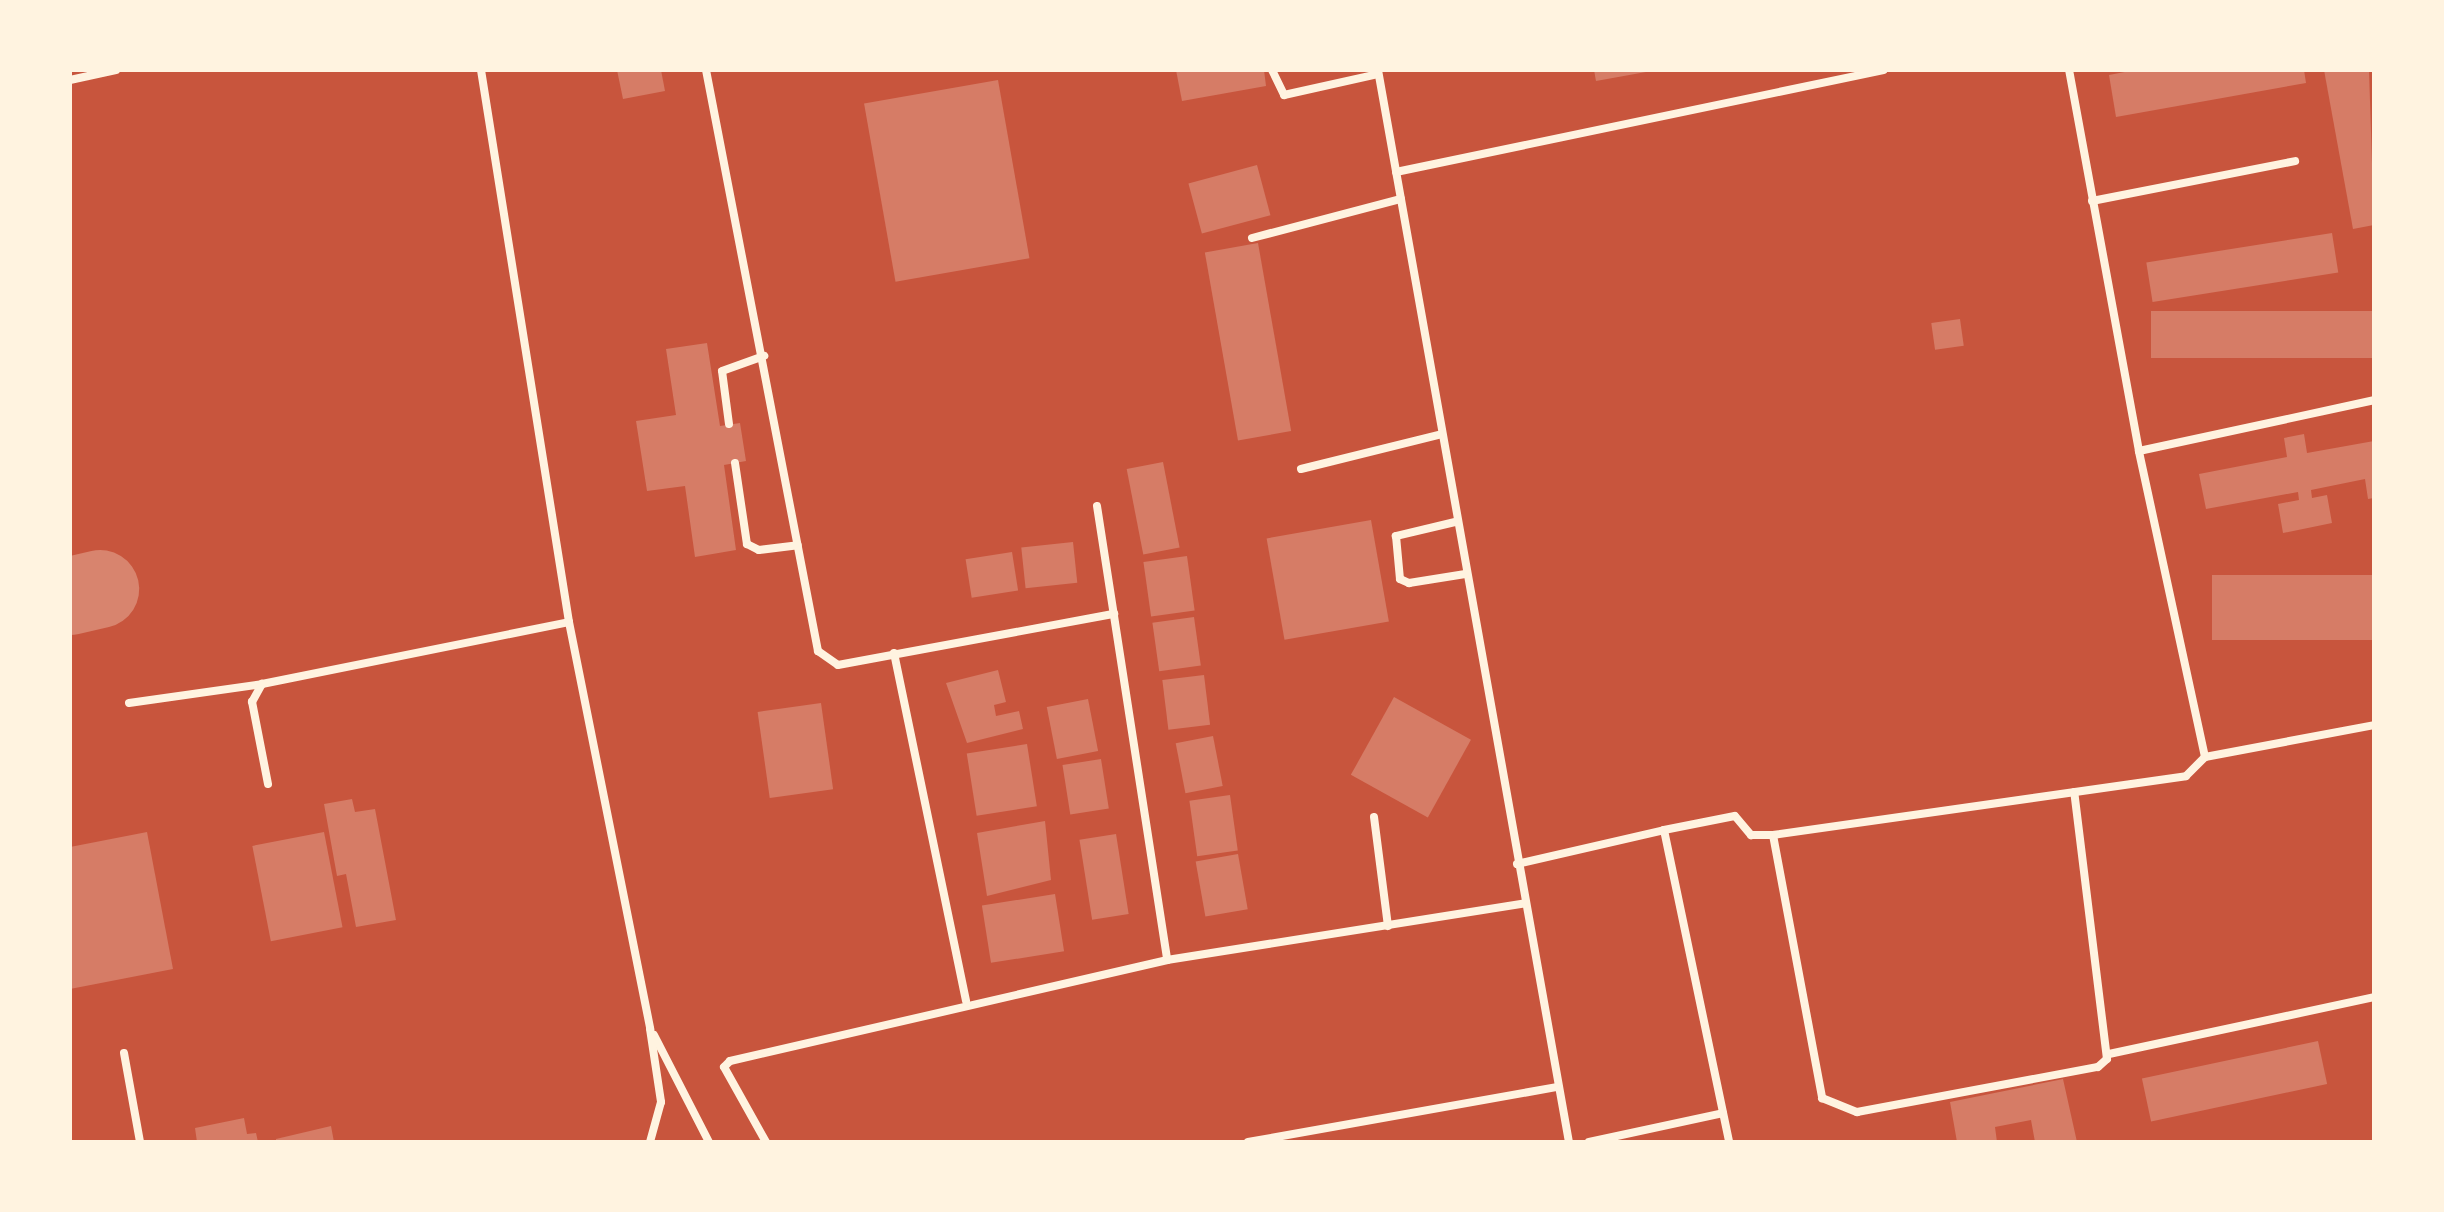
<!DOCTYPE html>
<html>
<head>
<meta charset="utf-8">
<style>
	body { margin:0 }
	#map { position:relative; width:2444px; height:1212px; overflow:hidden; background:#c8553d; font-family:"Libre Baskerville",serif }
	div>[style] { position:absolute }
	.taxiway>* { height:78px; margin:-39px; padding:0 39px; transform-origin:39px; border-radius:39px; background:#d8846e }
	.building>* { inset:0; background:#d67c66; transform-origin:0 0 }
	.service>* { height:8px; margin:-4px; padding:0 4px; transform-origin:4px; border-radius:4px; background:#fff3e0 }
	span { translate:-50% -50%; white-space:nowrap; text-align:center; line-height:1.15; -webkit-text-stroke:9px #fff3e0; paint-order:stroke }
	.frame { position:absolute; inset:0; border:72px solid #fff3e0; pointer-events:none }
</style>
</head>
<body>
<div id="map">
	<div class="taxiway">
		<div style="left:70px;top:596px;width:31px;rotate:-13deg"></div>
	</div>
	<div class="building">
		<div style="clip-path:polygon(617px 70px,661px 70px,665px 91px,623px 99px)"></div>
		<div style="clip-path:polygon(1176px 70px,1264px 70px,1266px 86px,1182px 101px)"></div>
		<div style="clip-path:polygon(1594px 70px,1646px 70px,1646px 72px,1596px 81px)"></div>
		<div style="clip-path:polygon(2135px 70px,2304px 70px,2306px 83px,2116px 117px,2109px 75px)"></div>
		<div style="clip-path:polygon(2324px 70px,2369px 70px,2374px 225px,2353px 229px)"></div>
		<div style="left:998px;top:80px;width:181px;height:136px;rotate:80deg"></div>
		<div style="left:1257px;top:165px;width:52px;height:71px;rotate:75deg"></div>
		<div style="left:2332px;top:233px;width:40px;height:188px;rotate:81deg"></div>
		<div style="left:1258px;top:243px;width:191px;height:54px;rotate:80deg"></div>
		<div style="left:2374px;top:311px;width:47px;height:223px;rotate:90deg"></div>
		<div style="left:1960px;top:319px;width:27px;height:29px;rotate:82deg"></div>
		<div style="clip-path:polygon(707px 343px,720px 426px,740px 423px,746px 461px,724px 465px,736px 550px,695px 557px,685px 486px,647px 491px,636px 421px,676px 415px,666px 349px)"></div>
		<div style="clip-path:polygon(2304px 434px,2307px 453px,2374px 441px,2374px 498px,2368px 499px,2365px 479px,2311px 490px,2312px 498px,2327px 495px,2332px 523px,2283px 533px,2278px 504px,2299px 500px,2298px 492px,2206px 509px,2199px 474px,2287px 457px,2284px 438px)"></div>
		<div style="left:1163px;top:462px;width:87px;height:37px;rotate:79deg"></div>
		<div style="left:1371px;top:520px;width:103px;height:106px;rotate:80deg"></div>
		<div style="left:1073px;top:542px;width:41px;height:52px;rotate:84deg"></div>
		<div style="left:1012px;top:552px;width:39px;height:47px;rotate:81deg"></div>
		<div style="left:1187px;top:556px;width:55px;height:44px;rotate:82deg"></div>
		<div style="left:2374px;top:575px;width:65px;height:162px;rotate:90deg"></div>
		<div style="left:1194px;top:617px;width:49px;height:42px;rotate:82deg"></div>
		<div style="clip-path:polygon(998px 670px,1006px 702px,994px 705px,996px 716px,1019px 711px,1023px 729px,967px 743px,946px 683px)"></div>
		<div style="left:1204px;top:675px;width:50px;height:42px;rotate:83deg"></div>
		<div style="left:1394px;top:697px;width:88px;height:89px;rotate:29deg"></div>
		<div style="left:1088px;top:699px;width:53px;height:42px;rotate:79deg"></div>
		<div style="left:821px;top:703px;width:87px;height:64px;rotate:82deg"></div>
		<div style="left:1213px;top:736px;width:51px;height:38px;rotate:79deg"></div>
		<div style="left:1027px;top:744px;width:63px;height:61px;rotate:81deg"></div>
		<div style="left:1101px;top:759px;width:50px;height:39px;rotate:81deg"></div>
		<div style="left:1230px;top:795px;width:56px;height:41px;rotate:82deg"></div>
		<div style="clip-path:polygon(352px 799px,355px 812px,375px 809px,396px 920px,356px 927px,346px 874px,337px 876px,324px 804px)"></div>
		<div style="clip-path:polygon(1045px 821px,1051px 880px,987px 896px,977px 833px)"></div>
		<div style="clip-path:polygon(147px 832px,173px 969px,70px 989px,70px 847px)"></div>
		<div style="left:324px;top:832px;width:97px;height:73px;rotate:79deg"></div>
		<div style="left:1116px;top:834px;width:81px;height:37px;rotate:81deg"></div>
		<div style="left:1238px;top:854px;width:56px;height:43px;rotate:80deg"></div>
		<div style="left:1055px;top:894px;width:58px;height:74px;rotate:81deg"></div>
		<div style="left:2318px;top:1041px;width:44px;height:180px;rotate:78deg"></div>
		<div style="clip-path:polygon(2063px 1079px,2077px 1142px,2035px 1142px,2031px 1120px,1995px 1127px,1997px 1142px,1957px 1142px,1950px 1102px)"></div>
		<div style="clip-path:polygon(244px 1118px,247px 1134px,256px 1133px,258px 1142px,197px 1142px,195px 1128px)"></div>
		<div style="clip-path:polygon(331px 1126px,334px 1142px,276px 1142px,276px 1139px)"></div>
	</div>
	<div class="service">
		<div style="left:481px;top:70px;width:559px;rotate:80.94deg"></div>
		<div style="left:569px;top:622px;width:415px;rotate:78.7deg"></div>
		<div style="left:650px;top:1029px;width:74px;rotate:81.4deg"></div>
		<div style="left:661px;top:1102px;width:41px;rotate:105.4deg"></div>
		<div style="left:706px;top:70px;width:592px;rotate:79.09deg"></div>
		<div style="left:818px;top:651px;width:24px;rotate:35deg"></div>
		<div style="left:838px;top:665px;width:281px;rotate:-10.5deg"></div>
		<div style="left:1272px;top:70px;width:28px;rotate:64deg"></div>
		<div style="left:1284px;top:95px;width:96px;rotate:-12.6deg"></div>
		<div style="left:1378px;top:70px;width:1089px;rotate:79.9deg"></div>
		<div style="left:70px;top:80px;width:47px;rotate:-12.3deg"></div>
		<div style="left:1396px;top:172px;width:498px;rotate:-11.8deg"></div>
		<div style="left:2092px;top:201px;width:207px;rotate:-11.1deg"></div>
		<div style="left:1252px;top:238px;width:154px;rotate:-14.7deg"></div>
		<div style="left:729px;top:424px;width:53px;rotate:-97.5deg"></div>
		<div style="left:722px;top:371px;width:45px;rotate:-19.7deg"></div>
		<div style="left:2139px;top:451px;width:240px;rotate:-12.2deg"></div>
		<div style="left:735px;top:463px;width:82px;rotate:81.6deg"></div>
		<div style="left:747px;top:544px;width:13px;rotate:27deg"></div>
		<div style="left:759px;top:550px;width:39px;rotate:-7deg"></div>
		<div style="left:1301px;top:469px;width:145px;rotate:-13.9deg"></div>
		<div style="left:1097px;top:506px;width:459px;rotate:81.2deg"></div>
		<div style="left:1455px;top:522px;width:61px;rotate:166.7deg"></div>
		<div style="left:1396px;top:536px;width:43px;rotate:84.7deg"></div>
		<div style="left:1400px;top:579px;width:10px;rotate:24deg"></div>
		<div style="left:1409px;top:583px;width:57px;rotate:-9.1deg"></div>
		<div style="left:894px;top:653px;width:355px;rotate:78.3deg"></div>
		<div style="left:129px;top:703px;width:134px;rotate:-8.1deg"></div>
		<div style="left:2205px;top:757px;width:172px;rotate:-10.7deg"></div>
		<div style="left:268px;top:784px;width:84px;rotate:-101deg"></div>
		<div style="left:252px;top:702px;width:21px;rotate:-61deg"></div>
		<div style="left:262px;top:684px;width:313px;rotate:-11.4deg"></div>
		<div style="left:1374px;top:817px;width:110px;rotate:82.7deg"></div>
		<div style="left:1664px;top:830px;width:72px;rotate:-11.2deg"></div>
		<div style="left:1735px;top:816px;width:25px;rotate:50deg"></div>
		<div style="left:1751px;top:835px;width:22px"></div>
		<div style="left:1773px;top:835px;width:417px;rotate:-8.1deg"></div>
		<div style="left:2186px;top:776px;width:27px;rotate:-45deg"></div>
		<div style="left:2205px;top:757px;width:313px;rotate:-102.2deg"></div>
		<div style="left:2139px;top:451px;width:387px;rotate:-100.4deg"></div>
		<div style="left:1773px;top:835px;width:268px;rotate:79.4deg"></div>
		<div style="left:1822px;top:1098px;width:38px;rotate:22deg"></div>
		<div style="left:1857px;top:1112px;width:245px;rotate:-10.6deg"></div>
		<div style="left:2098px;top:1067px;width:12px;rotate:-42deg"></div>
		<div style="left:2107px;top:1059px;width:269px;rotate:-97deg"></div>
		<div style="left:1517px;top:864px;width:151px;rotate:-13deg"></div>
		<div style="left:1664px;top:830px;width:319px;rotate:78.2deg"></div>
		<div style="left:654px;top:1035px;width:120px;rotate:62.8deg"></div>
		<div style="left:124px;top:1053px;width:90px;rotate:79.8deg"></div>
		<div style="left:2109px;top:1054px;width:271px;rotate:-12.1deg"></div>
		<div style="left:766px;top:1142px;width:86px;rotate:-119.2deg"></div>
		<div style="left:724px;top:1067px;width:8px;rotate:-45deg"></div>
		<div style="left:730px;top:1061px;width:449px;rotate:-13deg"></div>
		<div style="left:1167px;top:960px;width:363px;rotate:-9deg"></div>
		<div style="left:1248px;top:1142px;width:313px;rotate:-10.1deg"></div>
		<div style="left:1589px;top:1142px;width:137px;rotate:-12.2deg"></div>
	</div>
	<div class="frame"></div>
</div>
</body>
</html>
